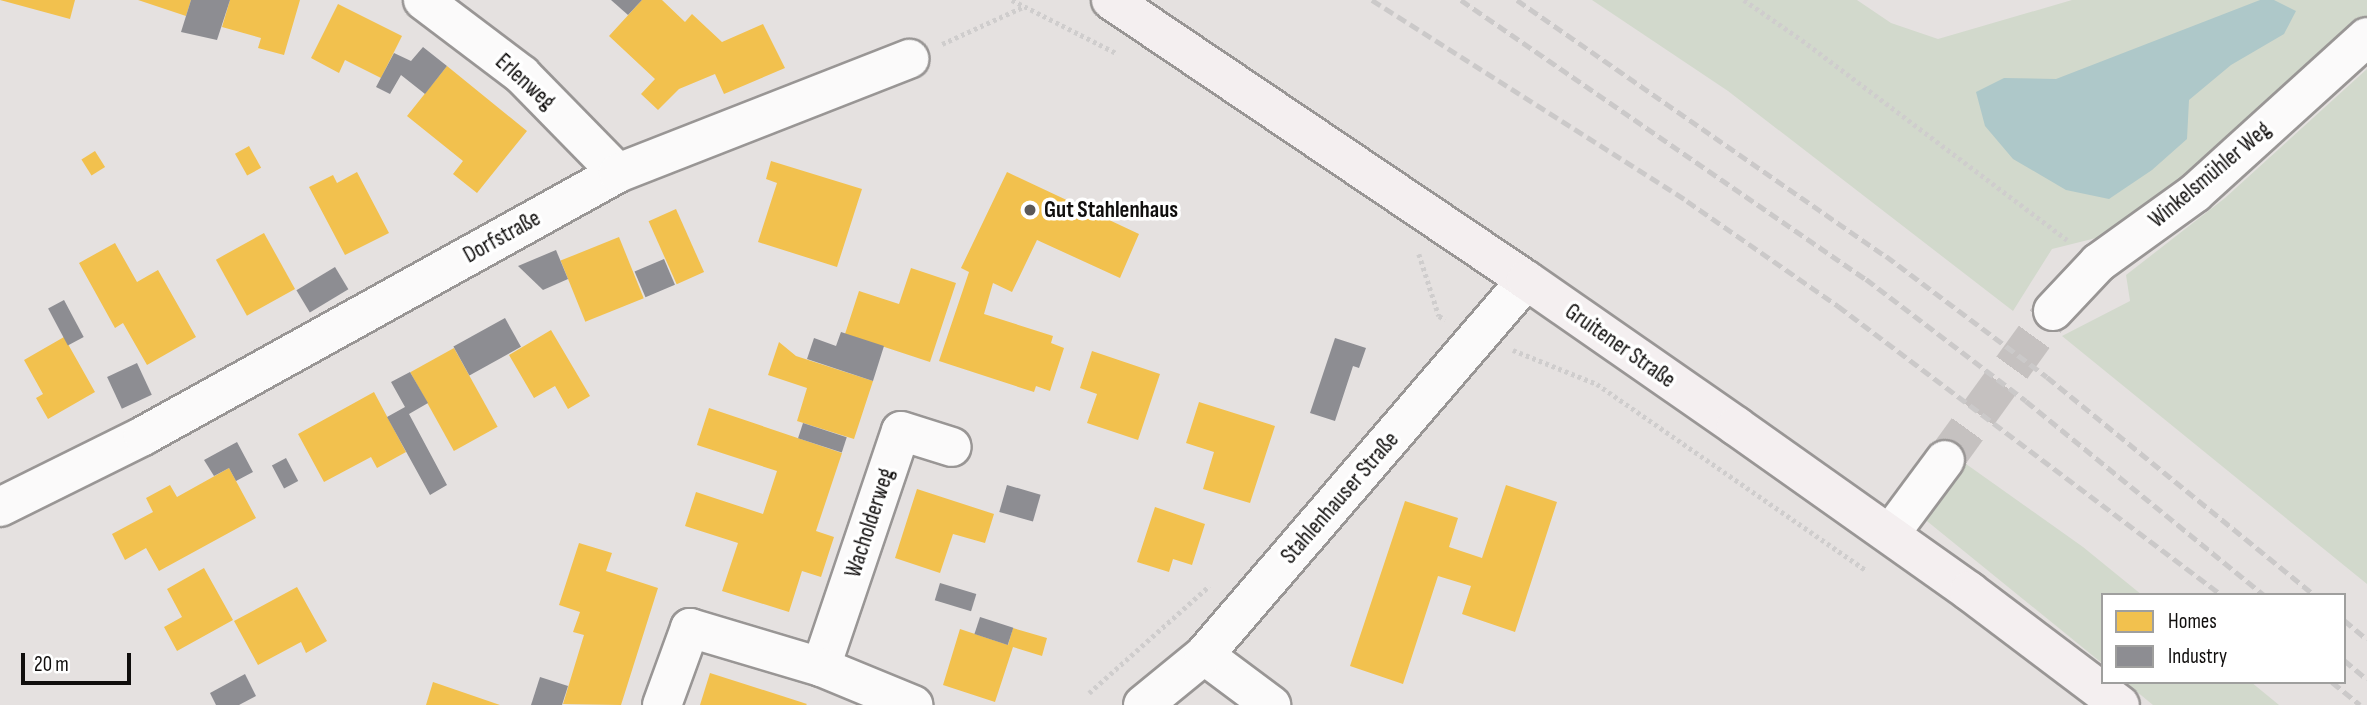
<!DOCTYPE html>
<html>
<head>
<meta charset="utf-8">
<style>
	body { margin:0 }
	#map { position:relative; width:2367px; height:705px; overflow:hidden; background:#e5e1e0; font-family:"Sofia Sans Condensed",sans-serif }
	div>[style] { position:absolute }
	.green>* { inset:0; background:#d2d9cc }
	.water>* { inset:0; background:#aec8c9 }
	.homes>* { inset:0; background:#f2c14e; transform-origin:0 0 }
	.industry>* { inset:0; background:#8d8d92; transform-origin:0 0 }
	.minor-tunnel>* { height:38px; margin-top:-19px; transform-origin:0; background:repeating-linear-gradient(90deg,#c5c1c0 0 38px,transparent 0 57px) }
	.path>* { height:4.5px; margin-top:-2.25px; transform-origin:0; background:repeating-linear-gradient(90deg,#cfcdcd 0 3.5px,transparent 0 7px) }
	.roads { filter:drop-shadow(2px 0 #999695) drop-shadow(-2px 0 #999695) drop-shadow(0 2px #999695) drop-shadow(0 -2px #999695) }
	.minor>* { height:38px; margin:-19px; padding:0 19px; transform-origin:19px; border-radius:19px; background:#fbfafa }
	.major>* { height:38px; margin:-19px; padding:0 19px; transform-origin:19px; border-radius:19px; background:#f4eff0 }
	.rail>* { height:5px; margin-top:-2.5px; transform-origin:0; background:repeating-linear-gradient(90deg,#cbc9c9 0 10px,transparent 0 15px) }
	.dots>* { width:19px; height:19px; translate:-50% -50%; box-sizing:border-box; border:4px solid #fff; border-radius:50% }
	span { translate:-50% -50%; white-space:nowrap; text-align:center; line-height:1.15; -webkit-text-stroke:7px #fff; paint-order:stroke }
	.street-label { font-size:23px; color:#100e0d }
	.poi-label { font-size:23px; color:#100e0d; font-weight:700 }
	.left { translate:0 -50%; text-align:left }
	.legend { position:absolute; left:2101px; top:593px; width:245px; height:91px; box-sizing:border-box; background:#fff; border:2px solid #9f9f9e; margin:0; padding:9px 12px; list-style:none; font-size:21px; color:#100e0d }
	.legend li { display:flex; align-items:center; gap:14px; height:35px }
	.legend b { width:35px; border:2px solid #9f9f9e }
	.scale { position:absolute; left:21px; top:653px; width:110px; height:32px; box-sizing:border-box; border:4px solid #100e0d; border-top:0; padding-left:9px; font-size:21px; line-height:24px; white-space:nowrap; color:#100e0d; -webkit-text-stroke:5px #fff; paint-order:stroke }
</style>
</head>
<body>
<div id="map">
	<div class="green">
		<div style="clip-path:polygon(1592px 0,1857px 0,1891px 23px,1938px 39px,2072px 0,2367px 0,2367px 16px,2294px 87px,2128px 230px,2052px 249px,2013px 311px,1728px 91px)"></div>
		<div style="clip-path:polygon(2367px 69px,2367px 584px,2062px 336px,2130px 301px,2126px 275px,2225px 198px)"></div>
		<div style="clip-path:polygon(1959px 459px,2083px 547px,2142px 595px,2103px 595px,2103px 664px,1917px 513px)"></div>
		<div style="clip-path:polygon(2125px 682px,2251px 682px,2279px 705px,2153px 705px)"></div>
	</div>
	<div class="water">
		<div style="clip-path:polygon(2260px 0,2274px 0,2296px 11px,2284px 34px,2231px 65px,2189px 100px,2187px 139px,2152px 170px,2109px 199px,2066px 190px,2013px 159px,1985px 126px,1976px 92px,2004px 78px,2056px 79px)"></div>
	</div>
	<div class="homes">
		<div style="clip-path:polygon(0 0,75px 0,70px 19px)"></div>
		<div style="clip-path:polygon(138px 0,191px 0,186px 16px)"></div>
		<div style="clip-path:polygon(230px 0,300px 0,284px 55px,258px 48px,261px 38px,222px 27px)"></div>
		<div style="clip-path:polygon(642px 0,662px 0,685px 22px,692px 14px,722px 42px,763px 24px,785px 68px,724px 94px,715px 74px,679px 89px,658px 110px,641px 94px,655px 79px,609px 36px)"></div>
		<div style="clip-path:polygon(338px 4px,402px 36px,381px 78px,345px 60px,339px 73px,311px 58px)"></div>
		<div style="clip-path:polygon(447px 66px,527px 131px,477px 193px,453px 174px,463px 161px,407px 116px)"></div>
		<div style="left:249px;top:146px;width:25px;height:16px;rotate:61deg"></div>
		<div style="left:95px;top:151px;width:19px;height:16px;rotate:58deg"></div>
		<div style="clip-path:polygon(771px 161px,862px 189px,837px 267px,758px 242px,777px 183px,766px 179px)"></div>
		<div style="clip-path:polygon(357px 172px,389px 233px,345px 255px,309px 187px,333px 175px,337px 183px)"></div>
		<div style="clip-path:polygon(1007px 172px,1139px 234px,1120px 278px,1037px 240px,1012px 292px,993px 283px,984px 314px,1053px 336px,1051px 343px,1064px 348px,1050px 391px,1036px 386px,1034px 392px,939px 361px,969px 272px,961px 268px)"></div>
		<div style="left:676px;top:209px;width:69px;height:30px;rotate:66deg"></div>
		<div style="left:264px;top:233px;width:64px;height:55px;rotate:61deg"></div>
		<div style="left:619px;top:237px;width:66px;height:63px;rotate:68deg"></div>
		<div style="clip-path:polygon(115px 243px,137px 282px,158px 270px,196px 337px,147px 365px,123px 323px,115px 328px,79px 263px)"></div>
		<div style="clip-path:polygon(911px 268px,956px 283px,930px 362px,845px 334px,859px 291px,899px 304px)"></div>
		<div style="clip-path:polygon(551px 330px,590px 396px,568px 409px,555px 386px,534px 398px,509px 355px)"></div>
		<div style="clip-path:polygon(64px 337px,95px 392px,48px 419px,36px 398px,43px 394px,24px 360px)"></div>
		<div style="clip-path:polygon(779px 342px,796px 356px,873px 381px,854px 439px,797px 421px,807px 388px,768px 375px)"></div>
		<div style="left:454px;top:348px;width:90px;height:50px;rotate:61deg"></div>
		<div style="clip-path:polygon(1092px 351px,1160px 374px,1138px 440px,1087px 423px,1097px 394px,1080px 388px)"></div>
		<div style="clip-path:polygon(374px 392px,406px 452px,377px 468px,371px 457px,324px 482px,298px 434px)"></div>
		<div style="clip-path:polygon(1199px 402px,1275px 426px,1250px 503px,1203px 489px,1214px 452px,1186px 443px)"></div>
		<div style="clip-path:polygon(709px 408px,842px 453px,816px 531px,834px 537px,821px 577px,802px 571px,789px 612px,722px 591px,738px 543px,685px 526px,696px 492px,763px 514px,777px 471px,697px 445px)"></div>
		<div style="clip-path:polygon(229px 468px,256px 518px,159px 571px,146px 548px,125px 560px,112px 534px,153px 512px,146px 498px,170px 485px,177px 497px)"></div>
		<div style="clip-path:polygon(1506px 485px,1557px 502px,1515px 632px,1462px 614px,1471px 586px,1438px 576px,1403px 684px,1350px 666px,1405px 501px,1458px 518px,1449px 547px,1482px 558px)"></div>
		<div style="clip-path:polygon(917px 489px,994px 514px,985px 543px,953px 534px,940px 573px,895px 558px)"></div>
		<div style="clip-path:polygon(1155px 507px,1205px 524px,1192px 565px,1173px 559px,1169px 572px,1137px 562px)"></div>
		<div style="clip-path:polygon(579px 543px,612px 553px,606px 571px,658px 588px,621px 705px,563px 704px,584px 635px,573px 632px,580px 612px,559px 605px)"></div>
		<div style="clip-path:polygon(204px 568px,233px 620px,177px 651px,164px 627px,182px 617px,167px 589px)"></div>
		<div style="clip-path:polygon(297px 587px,327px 641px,306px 653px,301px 642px,258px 665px,234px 621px)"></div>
		<div style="clip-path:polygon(1013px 628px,1047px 638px,1042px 656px,1013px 647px,995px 702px,943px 685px,960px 629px,1008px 645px)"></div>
		<div style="clip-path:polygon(710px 673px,807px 704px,806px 705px,700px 705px)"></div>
		<div style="clip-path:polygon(433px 682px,500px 705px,426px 705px)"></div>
	</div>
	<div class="industry">
		<div style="clip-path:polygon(191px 0,230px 0,217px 40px,181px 32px)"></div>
		<div style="clip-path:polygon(611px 0,642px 0,628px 15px)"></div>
		<div style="clip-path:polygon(423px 47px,447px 66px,425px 94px,401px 75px,390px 94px,376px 87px,394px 53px,411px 61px)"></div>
		<div style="clip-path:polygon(556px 250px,568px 279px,543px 290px,518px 266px)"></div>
		<div style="left:664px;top:259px;width:28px;height:32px;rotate:67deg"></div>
		<div style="left:335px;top:267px;width:26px;height:45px;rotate:59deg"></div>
		<div style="left:64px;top:300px;width:42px;height:18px;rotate:62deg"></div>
		<div style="left:505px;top:318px;width:33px;height:59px;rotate:61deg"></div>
		<div style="clip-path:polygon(841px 332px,884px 346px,873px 381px,807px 359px,814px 338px,836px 346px)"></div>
		<div style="clip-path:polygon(1335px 338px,1366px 348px,1359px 368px,1353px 366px,1335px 421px,1310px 413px)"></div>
		<div style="left:137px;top:363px;width:35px;height:33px;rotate:65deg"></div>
		<div style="clip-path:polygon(410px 372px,428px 403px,409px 414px,447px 485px,430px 495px,387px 417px,405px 407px,391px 382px)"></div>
		<div style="left:803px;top:423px;width:46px;height:16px;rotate:18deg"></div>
		<div style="clip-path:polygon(237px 442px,253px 472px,236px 481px,229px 468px,214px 476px,204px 460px)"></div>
		<div style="left:286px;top:458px;width:26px;height:16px;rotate:62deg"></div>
		<div style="left:1007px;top:485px;width:35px;height:28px;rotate:16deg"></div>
		<div style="left:940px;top:583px;width:38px;height:18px;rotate:17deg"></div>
		<div style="left:980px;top:617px;width:35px;height:18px;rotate:18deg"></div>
		<div style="clip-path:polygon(245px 674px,256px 696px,239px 705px,216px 705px,210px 693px)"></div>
		<div style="clip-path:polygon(540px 677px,568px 686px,562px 705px,531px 705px)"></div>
	</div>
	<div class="minor-tunnel">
		<div style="left:1945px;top:460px;width:184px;rotate:-54.1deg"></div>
	</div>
	<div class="path">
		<div style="left:1012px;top:0;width:117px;rotate:27deg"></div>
		<div style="left:1744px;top:0;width:70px;rotate:34.6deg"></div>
		<div style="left:1802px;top:40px;width:332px;rotate:37deg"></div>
		<div style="left:942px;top:44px;width:89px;rotate:-24.6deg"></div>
		<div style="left:1419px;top:254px;width:65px;rotate:72.1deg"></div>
		<div style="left:1439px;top:316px;width:7px;rotate:27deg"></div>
		<div style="left:1513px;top:350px;width:91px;rotate:22deg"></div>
		<div style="left:1597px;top:384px;width:328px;rotate:34.7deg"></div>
		<div style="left:1089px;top:693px;width:161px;rotate:-41.7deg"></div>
	</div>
	<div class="roads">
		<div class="minor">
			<div style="left:423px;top:0;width:124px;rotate:37.1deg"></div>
			<div style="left:522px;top:75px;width:137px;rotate:45.6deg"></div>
			<div style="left:2053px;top:311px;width:66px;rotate:-46.8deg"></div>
			<div style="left:2098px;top:263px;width:120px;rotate:-35.8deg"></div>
			<div style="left:2195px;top:193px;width:232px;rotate:-42.2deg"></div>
			<div style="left:0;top:507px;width:160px;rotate:-26.4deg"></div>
			<div style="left:143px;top:436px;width:543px;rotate:-28.97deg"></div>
			<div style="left:618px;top:173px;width:313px;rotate:-21.4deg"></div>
			<div style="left:1890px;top:534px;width:92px;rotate:-53.4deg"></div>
			<div style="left:1204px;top:655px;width:84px;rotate:36.7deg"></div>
			<div style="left:821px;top:667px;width:249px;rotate:-71.3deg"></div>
			<div style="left:901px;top:431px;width:53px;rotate:17.4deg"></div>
			<div style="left:662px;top:705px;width:82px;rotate:-70deg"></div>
			<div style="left:690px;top:628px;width:137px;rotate:16.6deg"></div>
			<div style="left:821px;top:667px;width:100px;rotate:22.4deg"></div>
			<div style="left:1143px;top:705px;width:79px;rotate:-39.3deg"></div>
			<div style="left:1204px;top:655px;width:494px;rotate:-49.3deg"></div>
		</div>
		<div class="major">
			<div style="left:1111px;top:0;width:501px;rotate:34.01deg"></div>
			<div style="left:1526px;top:280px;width:256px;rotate:34.8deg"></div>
			<div style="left:1736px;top:426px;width:286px;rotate:35.3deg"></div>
			<div style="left:1969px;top:591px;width:189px;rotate:37.1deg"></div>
		</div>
	</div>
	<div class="rail">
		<div style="left:1372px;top:0;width:374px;rotate:32.5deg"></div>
		<div style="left:1687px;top:201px;width:184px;rotate:34.8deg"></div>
		<div style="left:1838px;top:306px;width:480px;rotate:37deg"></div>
		<div style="left:1461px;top:0;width:492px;rotate:34.6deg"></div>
		<div style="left:1866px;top:279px;width:201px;rotate:37.3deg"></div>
		<div style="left:2026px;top:401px;width:307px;rotate:39.2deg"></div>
		<div style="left:1517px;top:0;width:449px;rotate:34.8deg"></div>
		<div style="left:1886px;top:256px;width:201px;rotate:36.9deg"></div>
		<div style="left:2047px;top:377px;width:345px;rotate:39.2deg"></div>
		<div style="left:2344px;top:620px;width:30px;rotate:40deg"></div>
		<div style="left:2344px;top:660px;width:30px;rotate:40deg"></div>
		<div style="left:2332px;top:682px;width:36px;rotate:39deg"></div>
	</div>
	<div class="dots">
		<div style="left:1030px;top:210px;background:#5b5857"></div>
	</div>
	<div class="street-label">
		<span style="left:525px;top:82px;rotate:42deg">Erlenweg</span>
		<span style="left:2210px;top:175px;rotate:-40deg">Winkelsmühler Weg</span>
		<span style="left:502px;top:237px;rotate:-29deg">Dorfstraße</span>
		<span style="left:1620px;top:346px;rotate:35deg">Gruitener Straße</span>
		<span style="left:1340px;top:498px;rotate:-49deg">Stahlenhauser Straße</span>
		<span style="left:870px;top:523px;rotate:-72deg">Wacholderweg</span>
	</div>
	<div class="poi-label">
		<span class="left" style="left:1044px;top:210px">Gut Stahlenhaus</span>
	</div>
	<ul class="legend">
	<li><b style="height:19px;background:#f2c14e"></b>Homes</li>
	<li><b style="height:19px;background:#8d8d92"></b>Industry</li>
	</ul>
	<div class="scale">20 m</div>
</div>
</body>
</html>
